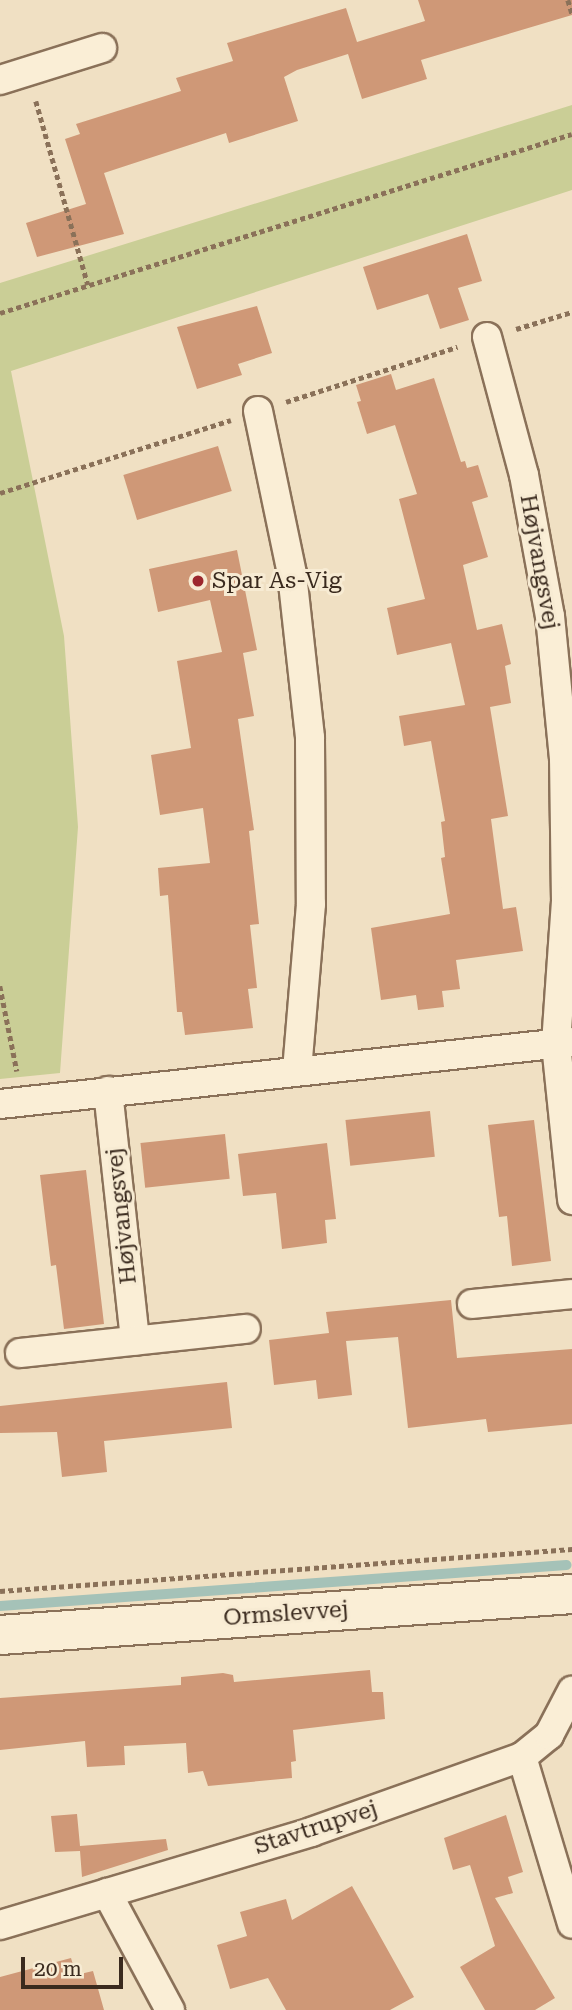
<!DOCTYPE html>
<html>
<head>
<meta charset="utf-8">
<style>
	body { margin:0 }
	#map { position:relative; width:572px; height:2010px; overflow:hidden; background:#f0e0c3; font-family:"Roboto Serif",serif }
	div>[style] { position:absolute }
	.green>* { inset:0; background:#cace96 }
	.stream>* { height:10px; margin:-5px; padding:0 5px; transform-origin:5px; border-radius:5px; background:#a5c2b8 }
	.building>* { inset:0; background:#cf9877; transform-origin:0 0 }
	.path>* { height:4.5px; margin-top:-2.25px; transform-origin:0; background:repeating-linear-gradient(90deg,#8a7159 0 5px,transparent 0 8.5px) }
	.roads { filter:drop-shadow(2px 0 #8a7159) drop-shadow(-2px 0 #8a7159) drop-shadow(0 2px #8a7159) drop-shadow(0 -2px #8a7159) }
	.street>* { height:28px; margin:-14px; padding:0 14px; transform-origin:14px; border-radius:14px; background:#faeed6 }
	.secondary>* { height:38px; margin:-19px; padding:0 19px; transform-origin:19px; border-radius:19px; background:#faeed6 }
	.dots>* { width:19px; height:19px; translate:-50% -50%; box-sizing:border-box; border:4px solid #f7ebd3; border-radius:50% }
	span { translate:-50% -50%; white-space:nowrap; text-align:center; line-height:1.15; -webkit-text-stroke:6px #f7ebd3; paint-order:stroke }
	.street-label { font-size:23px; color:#3a2a1e }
	.poi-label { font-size:23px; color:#3a2a1e }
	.left { translate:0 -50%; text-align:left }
	.scale { position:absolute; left:21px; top:1957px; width:102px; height:32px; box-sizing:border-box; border:4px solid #3a2a1e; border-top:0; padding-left:9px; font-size:21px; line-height:24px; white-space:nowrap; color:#3a2a1e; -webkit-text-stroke:5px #f7ebd3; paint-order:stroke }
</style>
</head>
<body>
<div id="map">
	<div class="green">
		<div style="clip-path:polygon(572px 105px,572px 190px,11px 371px,64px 636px,78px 827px,60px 1073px,0 1079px,0 283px)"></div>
	</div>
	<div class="stream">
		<div style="left:0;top:1606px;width:568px;rotate:-4.14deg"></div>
	</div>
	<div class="building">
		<div style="clip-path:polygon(418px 0,572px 0,572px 15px,421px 60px,427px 79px,362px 99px,348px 54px,297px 70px,284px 77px,298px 121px,229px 143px,226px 133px,104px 173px,124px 234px,37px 257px,26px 223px,86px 204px,65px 139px,80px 134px,76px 124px,181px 91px,176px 78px,233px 61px,227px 43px,346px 8px,357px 42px,425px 21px)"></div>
		<div style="clip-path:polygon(467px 234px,482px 281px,458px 288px,469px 320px,440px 329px,428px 294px,377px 310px,363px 267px)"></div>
		<div style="clip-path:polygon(257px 306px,272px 353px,238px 364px,242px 375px,197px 389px,177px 327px)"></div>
		<div style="clip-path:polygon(391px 374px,396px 390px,434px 378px,461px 462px,465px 461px,467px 468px,478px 465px,488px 497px,472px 502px,488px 557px,463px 565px,477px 630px,502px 624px,511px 664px,505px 666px,511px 703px,490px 707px,508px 816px,491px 819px,503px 909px,516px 907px,523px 951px,456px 960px,460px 989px,442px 991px,444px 1007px,418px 1010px,416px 995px,381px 1000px,371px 928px,450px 914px,441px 858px,445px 857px,441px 822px,445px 821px,431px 741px,404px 746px,399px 716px,465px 705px,451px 643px,397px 655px,387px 608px,425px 599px,399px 499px,417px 494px,395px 425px,367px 434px,357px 402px,361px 401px,356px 385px)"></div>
		<div style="left:218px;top:446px;width:47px;height:99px;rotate:73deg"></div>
		<div style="clip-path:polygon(237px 550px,257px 650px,243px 653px,254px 716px,238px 719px,254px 830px,249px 831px,259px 924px,250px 925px,257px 988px,248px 989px,253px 1028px,185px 1035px,182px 1012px,177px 1012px,168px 895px,160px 896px,158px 868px,210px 863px,203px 808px,160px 815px,151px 755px,191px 748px,177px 661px,222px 652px,210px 600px,158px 612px,149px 569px)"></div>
		<div style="left:430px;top:1111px;width:46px;height:85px;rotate:84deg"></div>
		<div style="clip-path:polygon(534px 1120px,551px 1261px,512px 1266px,507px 1216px,499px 1217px,488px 1125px)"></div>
		<div style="left:225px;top:1134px;width:45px;height:85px;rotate:84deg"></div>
		<div style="clip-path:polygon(327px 1143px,336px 1219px,325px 1220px,327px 1243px,282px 1249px,276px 1193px,243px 1196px,238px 1154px)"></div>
		<div style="clip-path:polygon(86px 1170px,104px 1324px,64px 1329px,56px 1265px,51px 1266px,40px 1175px)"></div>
		<div style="clip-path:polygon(451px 1300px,457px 1358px,572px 1349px,572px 1424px,488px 1432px,486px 1419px,408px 1428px,398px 1337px,346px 1341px,352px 1395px,318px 1399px,316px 1380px,274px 1385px,269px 1340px,329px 1333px,326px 1312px)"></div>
		<div style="clip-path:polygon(227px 1382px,232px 1428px,104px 1441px,107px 1472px,62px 1477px,57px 1432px,0 1433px,0 1406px)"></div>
		<div style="clip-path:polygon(370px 1670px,372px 1692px,383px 1692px,385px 1719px,293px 1730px,296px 1761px,291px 1762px,292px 1778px,208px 1786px,203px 1771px,188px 1773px,186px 1743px,124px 1746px,125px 1765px,87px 1767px,85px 1741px,0 1750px,0 1698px,181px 1685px,181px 1677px,223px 1673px,233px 1675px,234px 1682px)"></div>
		<div style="clip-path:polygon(77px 1814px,80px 1846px,166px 1839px,168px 1850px,82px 1877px,80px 1851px,55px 1852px,51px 1816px)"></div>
		<div style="clip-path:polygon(506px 1815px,523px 1872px,508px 1877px,513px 1893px,495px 1898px,555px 1998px,535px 2010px,485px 2010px,460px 1967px,495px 1946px,470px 1865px,453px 1870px,444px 1838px)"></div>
		<div style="clip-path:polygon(352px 1886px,414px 1997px,390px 2010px,286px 2010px,268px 1978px,230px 1989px,217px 1945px,247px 1936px,240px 1912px,286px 1899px,292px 1920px)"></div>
		<div style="clip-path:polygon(71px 1958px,76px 1975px,93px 1971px,104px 2010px,0 2010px,0 1977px)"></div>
	</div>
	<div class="path">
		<div style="left:568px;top:0;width:14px;rotate:73deg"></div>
		<div style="left:36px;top:101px;width:191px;rotate:74.2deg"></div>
		<div style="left:0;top:313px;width:599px;rotate:-17.38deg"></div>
		<div style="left:516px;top:329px;width:59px;rotate:-16.9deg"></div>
		<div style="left:286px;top:402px;width:180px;rotate:-17.8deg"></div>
		<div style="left:0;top:493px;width:242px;rotate:-17.5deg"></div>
		<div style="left:0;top:986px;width:87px;rotate:78.7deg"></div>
		<div style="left:0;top:1591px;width:574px;rotate:-4.2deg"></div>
	</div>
	<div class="roads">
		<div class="street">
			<div style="left:0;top:80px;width:107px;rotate:-17.4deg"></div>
			<div style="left:487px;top:337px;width:143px;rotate:75deg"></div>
			<div style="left:524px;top:475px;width:143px;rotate:79.6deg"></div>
			<div style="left:550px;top:616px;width:143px;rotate:84.4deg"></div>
			<div style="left:564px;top:758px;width:143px;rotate:89.2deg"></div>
			<div style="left:566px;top:901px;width:143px;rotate:94deg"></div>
			<div style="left:556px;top:1044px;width:157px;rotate:84.1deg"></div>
			<div style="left:258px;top:411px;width:167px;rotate:78.2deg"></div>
			<div style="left:292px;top:574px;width:165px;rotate:83.7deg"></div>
			<div style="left:310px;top:738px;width:166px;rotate:89.7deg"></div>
			<div style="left:311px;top:904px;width:167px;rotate:94.8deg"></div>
			<div style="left:108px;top:1091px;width:251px;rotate:83.8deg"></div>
			<div style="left:0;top:1104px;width:575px;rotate:-6.19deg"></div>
			<div style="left:472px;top:1304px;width:100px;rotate:-5.7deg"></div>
			<div style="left:20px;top:1353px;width:227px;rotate:-6.1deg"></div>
			<div style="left:522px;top:1757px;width:174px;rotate:73.3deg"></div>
			<div style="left:107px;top:1893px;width:133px;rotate:61.7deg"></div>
			<div style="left:0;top:1925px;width:325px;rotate:-16.6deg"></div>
			<div style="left:311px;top:1832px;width:224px;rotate:-19.6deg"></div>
			<div style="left:522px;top:1757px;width:35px;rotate:-39deg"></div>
			<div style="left:549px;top:1735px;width:50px;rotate:-62.4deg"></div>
		</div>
		<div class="secondary">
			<div style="left:0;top:1635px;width:573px;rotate:-4.1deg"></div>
		</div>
	</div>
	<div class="dots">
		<div style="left:198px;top:581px;background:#9c272d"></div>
	</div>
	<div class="street-label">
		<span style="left:539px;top:562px;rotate:80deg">Højvangsvej</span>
		<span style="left:122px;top:1216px;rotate:-96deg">Højvangsvej</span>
		<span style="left:286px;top:1614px;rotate:-4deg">Ormslevvej</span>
		<span style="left:316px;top:1828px;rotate:-18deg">Stavtrupvej</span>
	</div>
	<div class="poi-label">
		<span class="left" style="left:212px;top:581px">Spar As-Vig</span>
	</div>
	<div class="scale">20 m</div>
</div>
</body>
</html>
